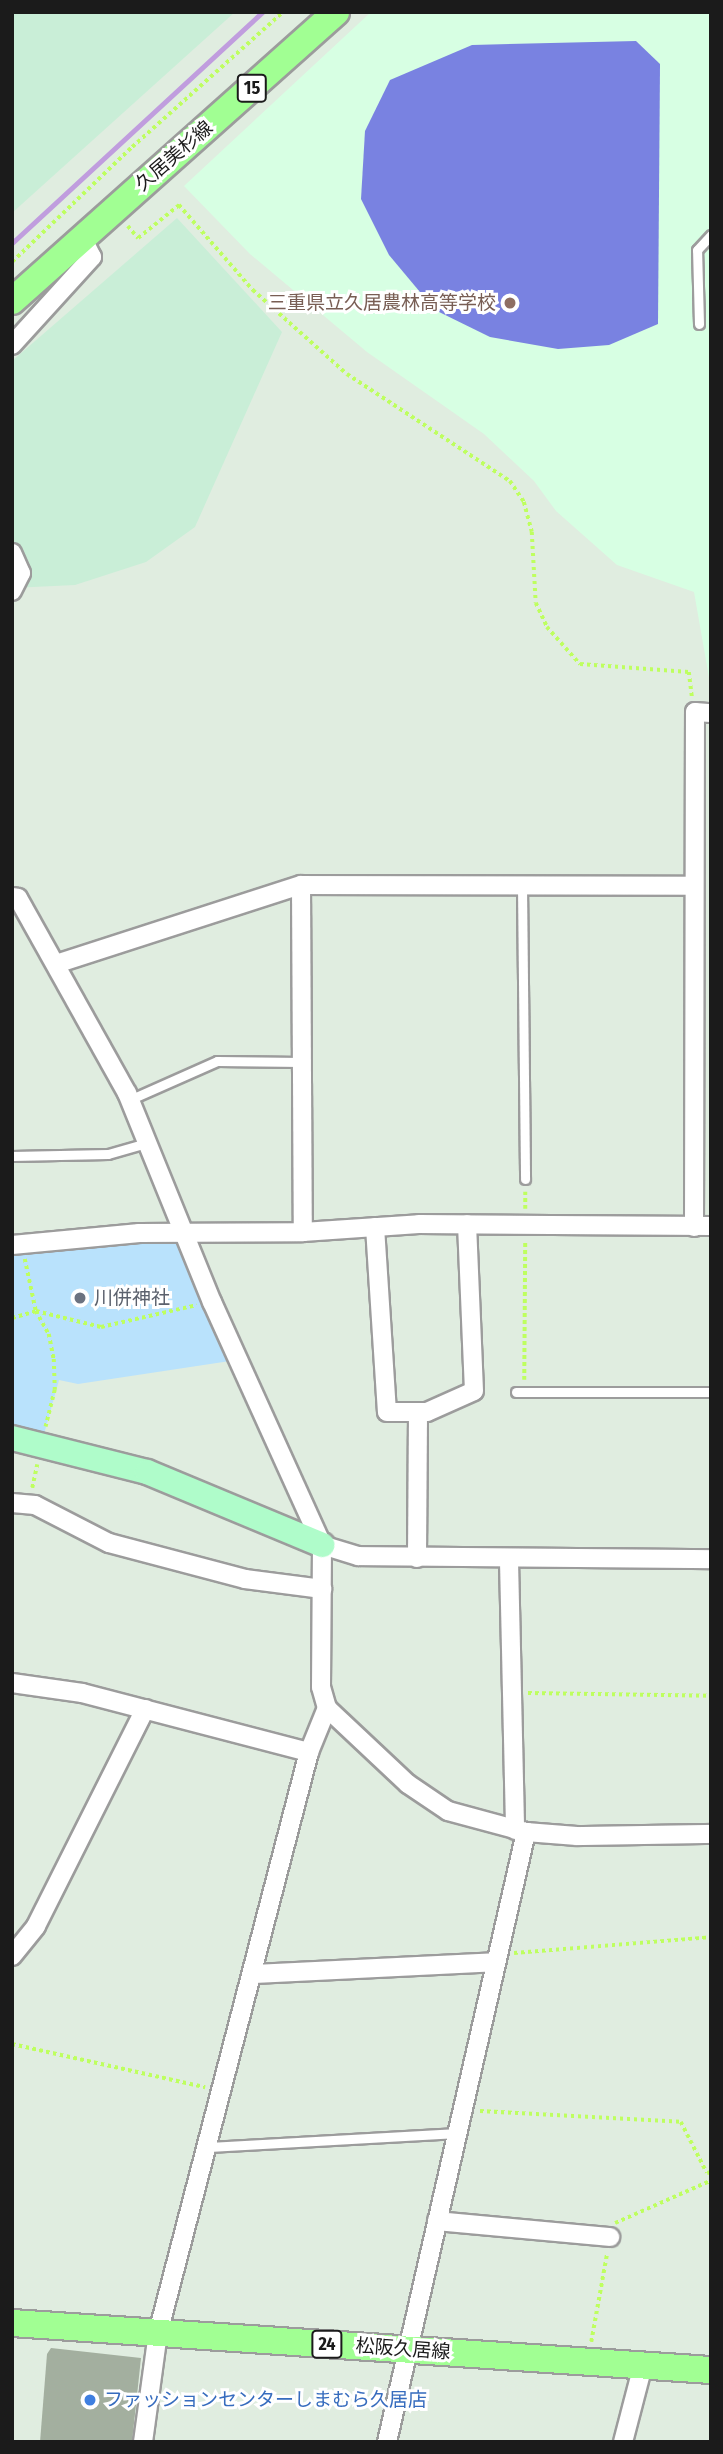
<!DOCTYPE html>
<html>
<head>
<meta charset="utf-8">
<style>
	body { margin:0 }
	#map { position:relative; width:723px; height:2454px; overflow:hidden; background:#e0ede0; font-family:"Fira Sans Condensed","Noto Sans JP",sans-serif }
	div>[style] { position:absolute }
	.education>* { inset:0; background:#d7ffe3 }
	.farmland>* { inset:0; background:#c9eed7 }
	.park>* { inset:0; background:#b9e2fc }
	.pitch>* { inset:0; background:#7982e1 }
	.stream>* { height:5px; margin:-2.5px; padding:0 2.5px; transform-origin:2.5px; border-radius:2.5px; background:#c09dde }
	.building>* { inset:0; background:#a3af9f }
	.path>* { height:3.5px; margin-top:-1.75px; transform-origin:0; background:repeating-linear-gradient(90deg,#beff5f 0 3.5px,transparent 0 7px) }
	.roads { filter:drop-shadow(2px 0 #9c9c9c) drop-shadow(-2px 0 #9c9c9c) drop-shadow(0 2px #9c9c9c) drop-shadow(0 -2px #9c9c9c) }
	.lane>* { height:9px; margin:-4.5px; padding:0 4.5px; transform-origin:4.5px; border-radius:4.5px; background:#fff }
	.street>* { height:18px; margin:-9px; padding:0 9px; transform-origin:9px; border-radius:9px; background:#fff }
	.secondary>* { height:24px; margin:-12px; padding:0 12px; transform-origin:12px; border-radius:12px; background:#affcca }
	.primary>* { height:26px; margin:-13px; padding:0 13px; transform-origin:13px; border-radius:13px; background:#a1ff93 }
	.dots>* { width:19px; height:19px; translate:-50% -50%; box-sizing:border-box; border:4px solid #fff; border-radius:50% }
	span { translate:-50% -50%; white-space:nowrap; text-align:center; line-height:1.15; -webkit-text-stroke:6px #fff; paint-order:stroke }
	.shield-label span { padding:2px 5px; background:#fff; border:2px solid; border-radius:5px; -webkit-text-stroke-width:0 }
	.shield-label { font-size:18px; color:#1b1b1b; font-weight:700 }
	.street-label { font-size:19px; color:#1b1b1b }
	.education-label { font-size:19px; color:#785e54 }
	.right { translate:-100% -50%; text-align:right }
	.worship-label { font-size:19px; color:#5b616d }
	.left { translate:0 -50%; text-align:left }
	.shop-label { font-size:19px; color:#366cbe }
	.frame { position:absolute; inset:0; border:14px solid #1b1b1b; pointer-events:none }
</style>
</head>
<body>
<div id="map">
	<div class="education">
		<div style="clip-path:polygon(371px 12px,711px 12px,711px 689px,694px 592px,617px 565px,556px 511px,534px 481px,484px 434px,367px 352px,250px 254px,184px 186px)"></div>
	</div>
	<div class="farmland">
		<div style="clip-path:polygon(12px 12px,235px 12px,12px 213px)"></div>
		<div style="clip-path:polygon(177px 218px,282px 332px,195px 527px,146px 562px,75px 585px,12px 588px,12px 361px)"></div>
	</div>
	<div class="park">
		<div style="clip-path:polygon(173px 1239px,181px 1245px,230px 1361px,78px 1384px,59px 1380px,44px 1434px,12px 1428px,12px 1254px)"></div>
	</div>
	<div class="pitch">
		<div style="clip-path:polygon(636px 41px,660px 64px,658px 324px,609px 345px,558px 349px,490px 337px,435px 310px,389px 255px,361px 199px,365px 131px,390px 80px,472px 45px)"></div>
	</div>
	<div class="stream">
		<div style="left:12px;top:243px;width:340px;rotate:-42.7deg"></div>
	</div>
	<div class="building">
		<div style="clip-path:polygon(51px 2348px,141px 2358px,132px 2442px,40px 2442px,47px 2354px)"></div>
	</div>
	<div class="path">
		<div style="left:128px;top:226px;width:16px;rotate:50deg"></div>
		<div style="left:138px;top:238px;width:53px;rotate:-38.8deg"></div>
		<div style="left:179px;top:205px;width:113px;rotate:49deg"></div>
		<div style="left:253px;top:290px;width:126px;rotate:41.8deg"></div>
		<div style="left:347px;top:374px;width:195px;rotate:33.3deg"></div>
		<div style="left:510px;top:481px;width:25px;rotate:56deg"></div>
		<div style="left:524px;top:502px;width:31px;rotate:75deg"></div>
		<div style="left:532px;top:532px;width:71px;rotate:86.8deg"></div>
		<div style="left:536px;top:603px;width:26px;rotate:65deg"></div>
		<div style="left:547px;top:627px;width:50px;rotate:48.3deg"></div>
		<div style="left:580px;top:664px;width:109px;rotate:4.2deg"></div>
		<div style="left:689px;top:672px;width:25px;rotate:83deg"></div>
		<div style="left:12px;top:262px;width:166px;rotate:-43.8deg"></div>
		<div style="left:132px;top:147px;width:203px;rotate:-41.8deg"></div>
		<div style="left:525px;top:1209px;width:17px;rotate:-90deg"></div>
		<div style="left:25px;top:1259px;width:53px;rotate:78.1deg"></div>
		<div style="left:36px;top:1311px;width:26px;rotate:61deg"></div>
		<div style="left:49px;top:1334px;width:25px;rotate:79deg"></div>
		<div style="left:54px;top:1359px;width:31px;rotate:88deg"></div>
		<div style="left:55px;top:1390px;width:38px;rotate:104deg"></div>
		<div style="left:12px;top:1318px;width:25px;rotate:-16deg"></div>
		<div style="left:36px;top:1311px;width:67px;rotate:13.8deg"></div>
		<div style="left:101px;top:1327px;width:98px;rotate:-12.9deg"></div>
		<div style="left:524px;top:1380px;width:139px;rotate:-89.6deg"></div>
		<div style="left:32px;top:1488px;width:24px;rotate:-78deg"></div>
		<div style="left:528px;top:1693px;width:183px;rotate:0.9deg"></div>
		<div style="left:514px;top:1953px;width:198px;rotate:-4.6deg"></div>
		<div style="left:12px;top:2044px;width:198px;rotate:12.6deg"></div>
		<div style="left:480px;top:2111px;width:201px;rotate:3.1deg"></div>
		<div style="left:681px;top:2122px;width:57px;rotate:63deg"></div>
		<div style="left:707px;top:2173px;width:4px;rotate:-14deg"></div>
		<div style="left:615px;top:2223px;width:104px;rotate:-23.9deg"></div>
		<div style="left:591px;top:2342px;width:90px;rotate:-79.8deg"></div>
	</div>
	<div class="roads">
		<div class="lane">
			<div style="left:699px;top:324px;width:74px;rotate:-91.5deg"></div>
			<div style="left:697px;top:250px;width:21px;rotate:-47deg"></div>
			<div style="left:522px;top:886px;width:293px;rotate:89.4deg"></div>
			<div style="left:129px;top:1100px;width:96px;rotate:-23.9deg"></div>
			<div style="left:217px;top:1061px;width:85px;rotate:0.7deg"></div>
			<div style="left:12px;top:1156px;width:96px;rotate:-1.2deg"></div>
			<div style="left:108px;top:1154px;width:40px;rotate:-16deg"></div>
			<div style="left:516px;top:1392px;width:195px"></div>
			<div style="left:209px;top:2147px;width:249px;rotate:-3.2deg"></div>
		</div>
		<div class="street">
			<div style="left:12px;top:345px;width:119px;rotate:-47.7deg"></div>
			<div style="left:92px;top:257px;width:22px;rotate:-117deg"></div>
			<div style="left:12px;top:553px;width:22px;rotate:66deg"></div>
			<div style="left:21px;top:573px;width:20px;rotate:117deg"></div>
			<div style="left:301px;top:885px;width:347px;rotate:89.7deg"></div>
			<div style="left:12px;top:897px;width:6px;rotate:9deg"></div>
			<div style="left:18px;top:898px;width:223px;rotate:60.8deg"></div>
			<div style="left:127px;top:1093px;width:226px;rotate:67.9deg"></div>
			<div style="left:212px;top:1302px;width:267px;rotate:65.6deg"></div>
			<div style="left:322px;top:1545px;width:142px;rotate:90.4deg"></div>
			<div style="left:321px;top:1687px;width:22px;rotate:74deg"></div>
			<div style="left:327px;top:1708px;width:111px;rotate:43.2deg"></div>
			<div style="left:408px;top:1784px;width:48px;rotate:34deg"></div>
			<div style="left:448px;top:1811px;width:81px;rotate:15.1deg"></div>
			<div style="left:526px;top:1832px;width:51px;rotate:4.5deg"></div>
			<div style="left:577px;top:1836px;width:134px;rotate:-0.9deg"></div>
			<div style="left:56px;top:964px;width:257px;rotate:-17.9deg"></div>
			<div style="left:301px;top:885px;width:393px;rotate:0.1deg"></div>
			<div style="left:375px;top:1227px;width:185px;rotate:86.3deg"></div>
			<div style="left:387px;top:1412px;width:40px"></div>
			<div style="left:427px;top:1412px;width:51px;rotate:-24.1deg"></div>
			<div style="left:474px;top:1391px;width:167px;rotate:-92.4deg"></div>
			<div style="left:694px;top:1227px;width:515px;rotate:-89.89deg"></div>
			<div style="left:695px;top:712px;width:16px;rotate:4deg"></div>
			<div style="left:12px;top:1245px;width:128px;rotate:-5.4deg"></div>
			<div style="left:139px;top:1233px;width:164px;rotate:-0.3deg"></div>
			<div style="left:303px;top:1232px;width:116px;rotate:-3.9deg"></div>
			<div style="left:419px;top:1224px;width:292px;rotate:0.4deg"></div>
			<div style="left:12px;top:1503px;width:23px;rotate:5deg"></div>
			<div style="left:35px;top:1505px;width:83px;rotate:27.2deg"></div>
			<div style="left:109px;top:1543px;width:141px;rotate:14.8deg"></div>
			<div style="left:245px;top:1579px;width:78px;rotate:7.4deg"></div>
			<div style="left:322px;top:1545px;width:38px;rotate:17deg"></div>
			<div style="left:358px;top:1556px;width:353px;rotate:0.5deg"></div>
			<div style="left:417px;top:1558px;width:146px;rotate:-89.6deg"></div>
			<div style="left:509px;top:1561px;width:269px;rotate:88.7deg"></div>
			<div style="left:12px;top:1683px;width:71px;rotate:8.1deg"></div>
			<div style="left:82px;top:1693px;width:235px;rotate:14.6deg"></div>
			<div style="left:12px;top:1956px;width:38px;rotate:-51deg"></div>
			<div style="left:36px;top:1926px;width:243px;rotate:-63.3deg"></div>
			<div style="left:253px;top:1974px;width:243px;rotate:-2.8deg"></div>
			<div style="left:437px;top:2221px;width:174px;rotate:5.3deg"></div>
			<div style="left:143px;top:2442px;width:110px;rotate:-82.2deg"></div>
			<div style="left:158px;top:2333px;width:600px;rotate:-75.43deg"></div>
			<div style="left:309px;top:1752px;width:48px;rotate:-67.8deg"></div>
			<div style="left:387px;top:2442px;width:626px;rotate:-77.16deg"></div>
			<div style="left:623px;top:2442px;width:80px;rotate:-75.4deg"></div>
		</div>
		<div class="secondary">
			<div style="left:12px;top:1438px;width:139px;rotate:14.1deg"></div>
			<div style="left:147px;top:1472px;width:190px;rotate:22.6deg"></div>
		</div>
		<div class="primary">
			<div style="left:12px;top:301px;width:434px;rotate:-41.7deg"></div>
			<div style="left:12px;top:2323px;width:701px;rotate:3.85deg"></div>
		</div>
	</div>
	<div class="dots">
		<div style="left:510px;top:303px;background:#8d6e63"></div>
		<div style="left:80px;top:1298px;background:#6b7280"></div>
		<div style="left:90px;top:2400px;background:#3f7fe0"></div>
	</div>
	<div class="shield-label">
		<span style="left:252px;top:88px">15</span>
		<span style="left:327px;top:2344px">24</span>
	</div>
	<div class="street-label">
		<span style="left:174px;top:156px;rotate:-41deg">久居美杉線</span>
		<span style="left:403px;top:2349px;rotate:4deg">松阪久居線</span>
	</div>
	<div class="education-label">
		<span class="right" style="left:496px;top:303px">三重県立久居農林高等学校</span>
	</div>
	<div class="worship-label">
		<span class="left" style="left:94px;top:1298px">川併神社</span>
	</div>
	<div class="shop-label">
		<span class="left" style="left:104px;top:2400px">ファッションセンターしまむら久居店</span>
	</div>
	<div class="frame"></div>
</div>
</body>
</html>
